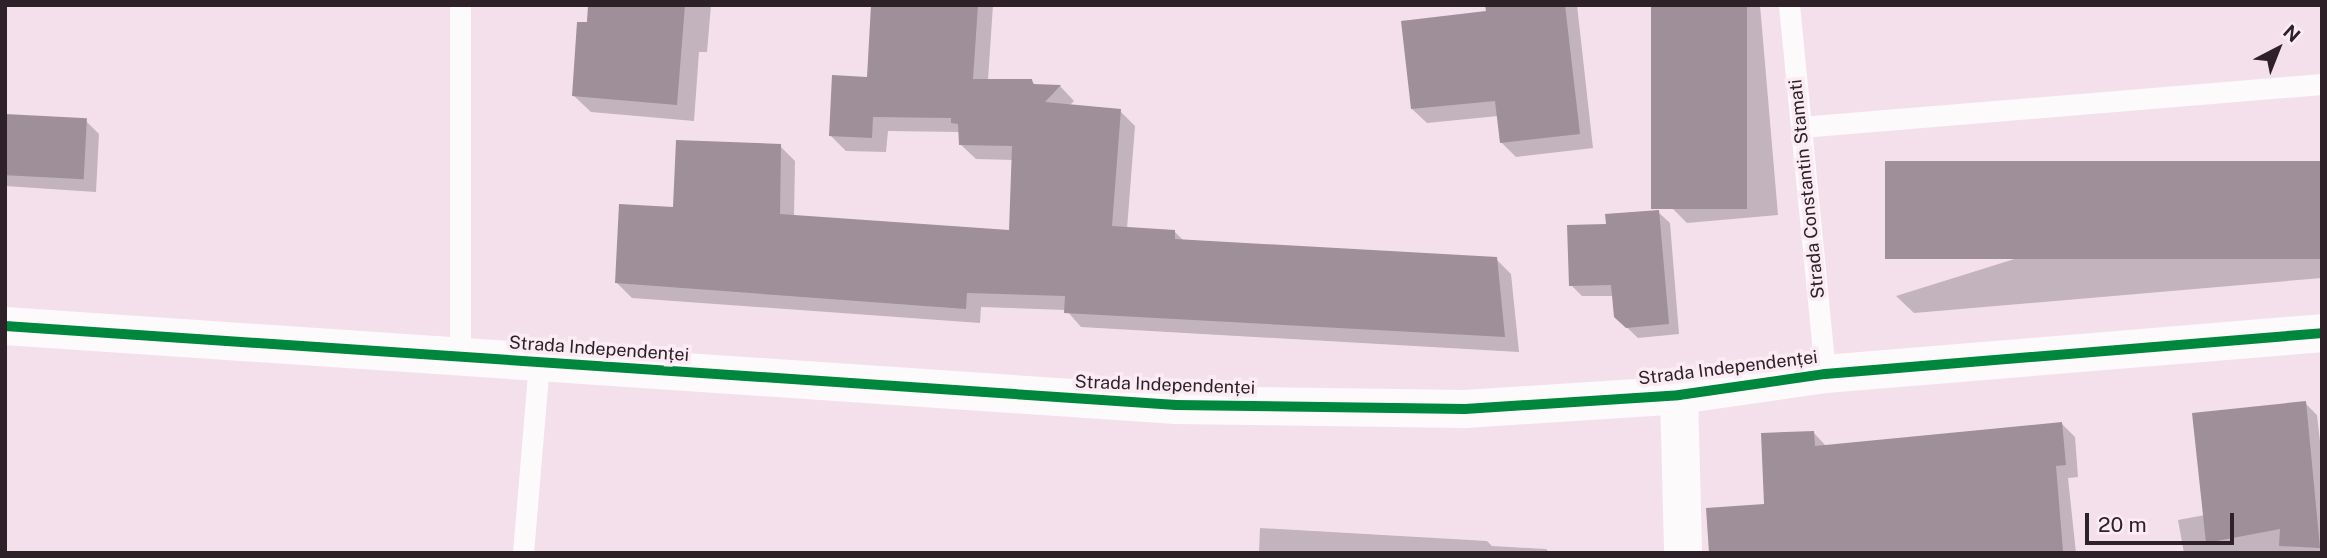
<!DOCTYPE html>
<html>
<head>
<meta charset="utf-8">
<style>
	body { margin:0 }
	#map { position:relative; width:2327px; height:558px; overflow:hidden; background:#f4e0eb; font-family:"Public Sans",sans-serif }
	div>[style] { position:absolute }
	.shadow>* { inset:0; background:#0003 }
	.building>* { inset:0; background:#9f8f98; transform-origin:0 0 }
	.lane>* { height:21px; margin:-10.5px; padding:0 10.5px; transform-origin:10.5px; border-radius:10.5px; background:#fdfafc }
	.street>* { height:38px; margin:-19px; padding:0 19px; transform-origin:19px; border-radius:19px; background:#fdfafc }
	.secondary>* { height:38px; margin:-19px; padding:0 19px; transform-origin:19px; border-radius:19px; background:#fdfafc }
	.cycleway>* { height:10px; margin:-5px; padding:0 5px; transform-origin:5px; border-radius:5px; background:#00873e }
	span { translate:-50% -50%; white-space:nowrap; text-align:center; line-height:1.15; -webkit-text-stroke:7px #fbecf4; paint-order:stroke }
	.street-label { font-size:18px; color:#2e2128 }
	.frame { position:absolute; inset:0; border:7px solid #2e2128; pointer-events:none }
	.north { position:absolute; left:2243px; top:14px; width:70px; height:70px; -webkit-text-stroke:5px #fbecf4; paint-order:stroke; rotate:42deg; font-size:19px; font-weight:700; line-height:28px; text-align:center; color:#2e2128 }
	.north::after { content:''; display:block; margin:auto; width:24px; height:32px; background:#2e2128; clip-path:polygon(50% 0,100% 100%,50% 72%,0 100%) }
	.scale { position:absolute; left:2085px; top:513px; width:149px; height:32px; box-sizing:border-box; border:4px solid #2e2128; border-top:0; padding-left:9px; font-size:21px; line-height:24px; white-space:nowrap; color:#2e2128; -webkit-text-stroke:5px #fbecf4; paint-order:stroke }
</style>
</head>
<body>
<div id="map">
	<div class="shadow">
		<div style="clip-path:polygon(590px 5px,711px 5px,707px 52px,699px 52px,694px 121px,591px 112px,573px 95px)"></div>
		<div style="clip-path:polygon(873px 5px,993px 5px,988px 80px,1032px 81px,1036px 86px,1060px 86px,1074px 101px,1069px 106px,1120px 111px,1135px 126px,1127px 229px,1175px 232px,1184px 241px,1496px 259px,1511px 274px,1519px 352px,1081px 327px,1066px 310px,981px 307px,980px 323px,632px 298px,617px 283px,675px 209px,780px 146px,795px 161px,794px 217px,1011px 232px,1014px 160px,976px 159px,960px 144px,960px 132px,888px 131px,886px 152px,846px 151px,831px 136px,868px 79px)"></div>
		<div style="clip-path:polygon(1487px 5px,1577px 5px,1593px 148px,1516px 157px,1502px 143px,1498px 116px,1427px 123px,1412px 109px,1488px 12px)"></div>
		<div style="clip-path:polygon(1653px 5px,1760px 5px,1778px 215px,1687px 223px,1671px 207px)"></div>
		<div style="clip-path:polygon(5px 116px,86px 121px,99px 134px,96px 192px,5px 186px)"></div>
		<div style="clip-path:polygon(2322px 163px,2322px 278px,1914px 313px,1896px 296px)"></div>
		<div style="clip-path:polygon(1658px 212px,1670px 223px,1679px 334px,1638px 338px,1616px 317px,1614px 296px,1582px 296px,1571px 285px,1607px 226px)"></div>
		<div style="clip-path:polygon(2305px 403px,2317px 415px,2322px 459px,2322px 551px,2184px 553px,2178px 520px,2205px 515px)"></div>
		<div style="clip-path:polygon(2062px 424px,2075px 437px,2078px 477px,2068px 478px,2076px 553px,1710px 553px,1766px 505px,1814px 433px,1827px 447px)"></div>
		<div style="clip-path:polygon(1260px 528px,1487px 541px,1492px 546px,1546px 549px,1550px 553px,1259px 553px)"></div>
	</div>
	<div class="building">
		<div style="clip-path:polygon(588px 5px,685px 5px,677px 105px,572px 96px,577px 22px,587px 22px)"></div>
		<div style="clip-path:polygon(871px 5px,978px 5px,973px 79px,1032px 79px,1033px 84px,1061px 85px,1045px 102px,1121px 109px,1112px 226px,1175px 230px,1175px 239px,1497px 257px,1505px 337px,1064px 313px,1065px 296px,967px 293px,966px 309px,615px 283px,619px 204px,673px 207px,676px 140px,781px 144px,780px 214px,1009px 230px,1012px 146px,959px 145px,958px 124px,951px 123px,951px 118px,873px 117px,872px 138px,829px 136px,832px 75px,867px 77px)"></div>
		<div style="clip-path:polygon(1485px 5px,1565px 5px,1580px 134px,1500px 143px,1495px 101px,1411px 109px,1401px 21px,1486px 11px)"></div>
		<div style="left:1651px;top:5px;width:96px;height:204px"></div>
		<div style="left:5px;top:114px;width:82px;height:61px;rotate:3deg"></div>
		<div style="left:2322px;top:161px;width:98px;height:437px;rotate:90deg"></div>
		<div style="clip-path:polygon(1659px 210px,1669px 324px,1626px 328px,1614px 317px,1611px 285px,1569px 286px,1567px 225px,1606px 224px,1605px 214px)"></div>
		<div style="clip-path:polygon(2306px 401px,2320px 548px,2279px 546px,2280px 529px,2206px 543px,2192px 413px)"></div>
		<div style="clip-path:polygon(2062px 422px,2066px 465px,2056px 466px,2063px 551px,1709px 553px,1706px 508px,1764px 504px,1761px 433px,1814px 431px,1815px 446px)"></div>
	</div>
	<div class="lane">
		<div style="left:460px;top:5px;width:352px;rotate:90deg"></div>
		<div style="left:1789px;top:5px;width:371px;rotate:84.4deg"></div>
		<div style="left:1801px;top:127px;width:523px;rotate:-4.72deg"></div>
		<div style="left:523px;top:553px;width:191px;rotate:-85.2deg"></div>
	</div>
	<div class="street">
		<div style="left:1679px;top:395px;width:158px;rotate:88.5deg"></div>
	</div>
	<div class="secondary">
		<div style="left:5px;top:326px;width:1174px;rotate:3.86deg"></div>
		<div style="left:1176px;top:405px;width:289px;rotate:0.8deg"></div>
		<div style="left:1465px;top:409px;width:214px;rotate:-3.7deg"></div>
		<div style="left:1679px;top:395px;width:148px;rotate:-8.2deg"></div>
		<div style="left:1825px;top:374px;width:499px;rotate:-4.7deg"></div>
	</div>
	<div class="cycleway">
		<div style="left:5px;top:326px;width:1174px;rotate:3.86deg"></div>
		<div style="left:1176px;top:405px;width:289px;rotate:0.8deg"></div>
		<div style="left:1465px;top:409px;width:214px;rotate:-3.7deg"></div>
		<div style="left:1679px;top:395px;width:148px;rotate:-8.2deg"></div>
		<div style="left:1825px;top:374px;width:499px;rotate:-4.7deg"></div>
	</div>
	<div class="street-label">
		<span style="left:1807px;top:189px;rotate:-96deg">Strada Constantin Stamati</span>
		<span style="left:599px;top:349px;rotate:4deg">Strada Independenței</span>
		<span style="left:1728px;top:368px;rotate:-7deg">Strada Independenței</span>
		<span style="left:1165px;top:385px;rotate:2deg">Strada Independenței</span>
	</div>
	<div class="frame"></div>
	<div class="north">N</div>
	<div class="scale">20 m</div>
</div>
</body>
</html>
